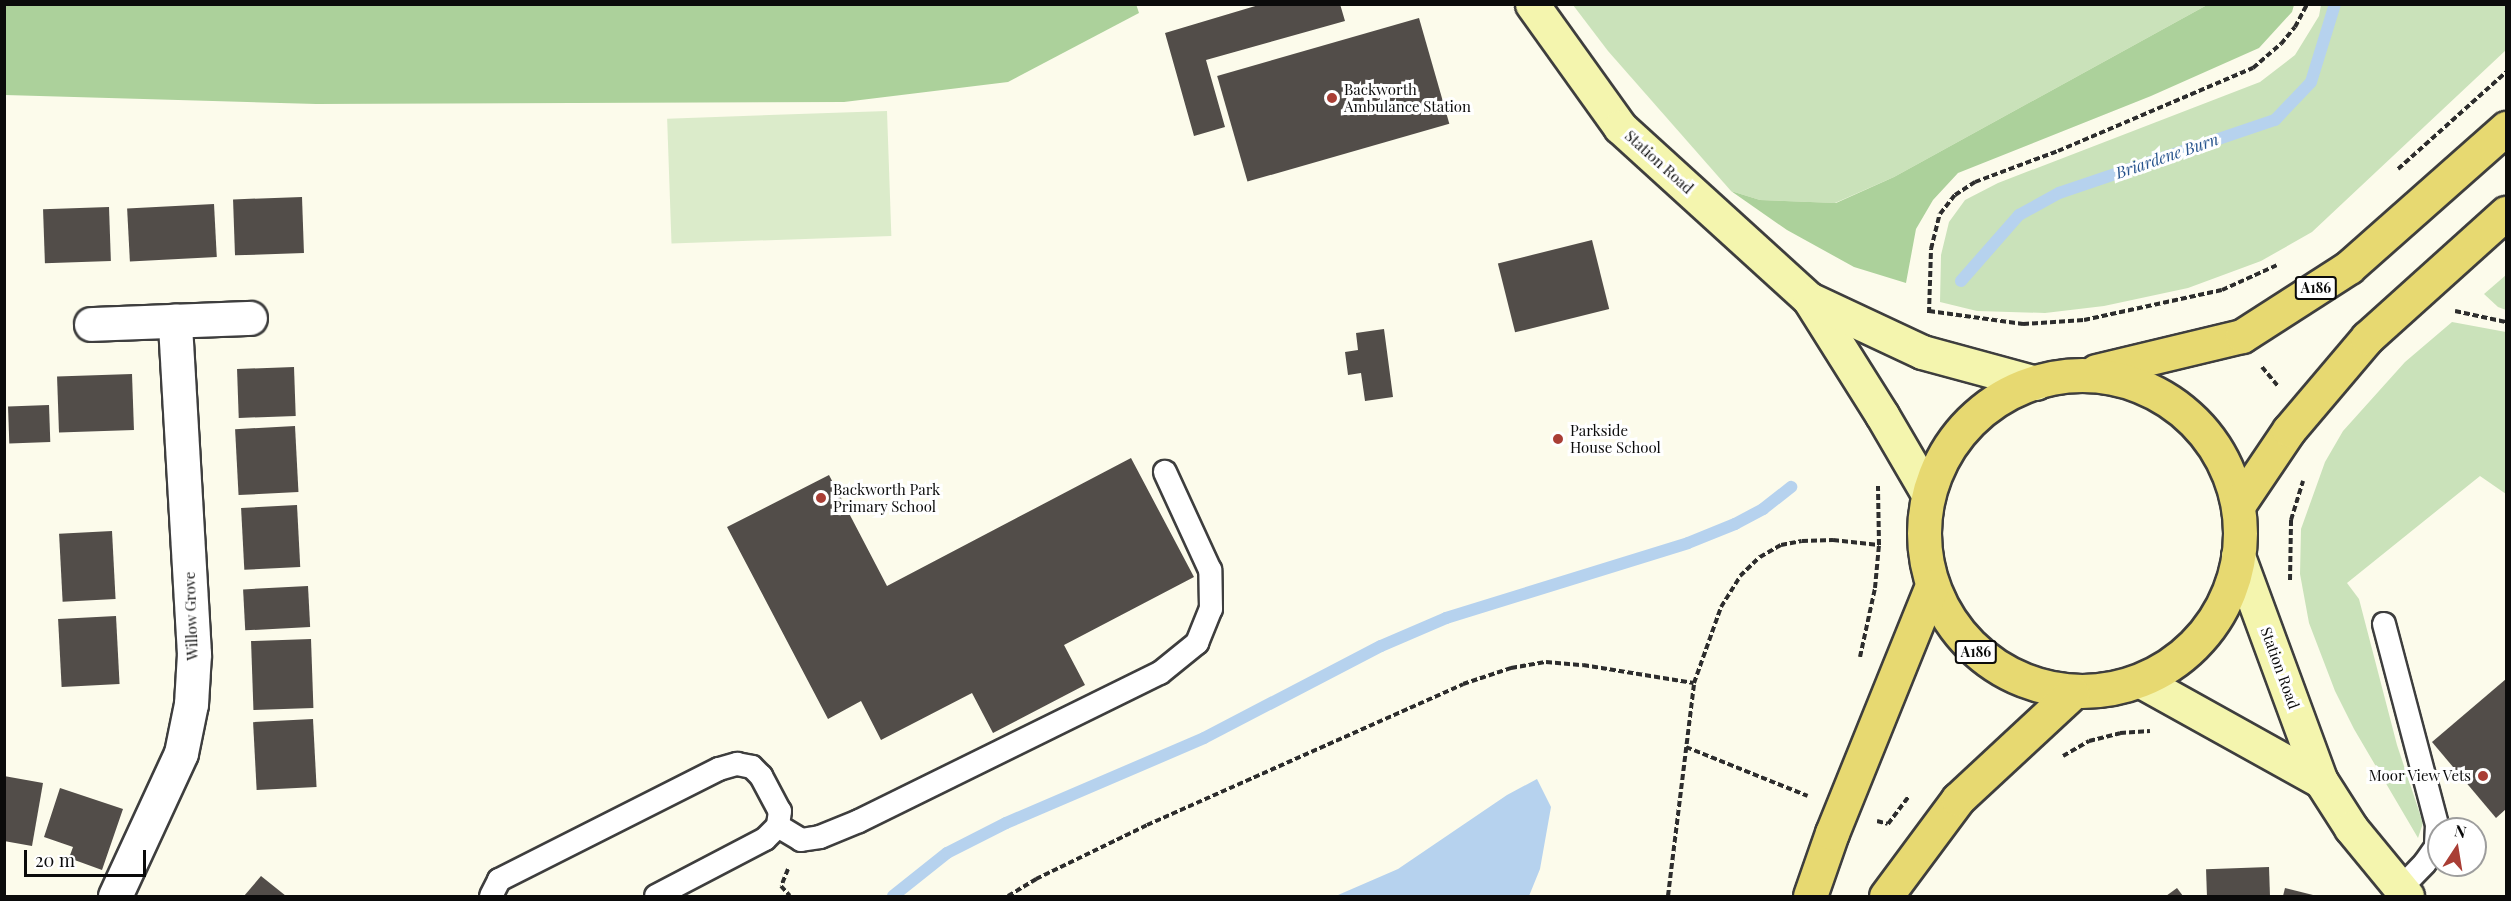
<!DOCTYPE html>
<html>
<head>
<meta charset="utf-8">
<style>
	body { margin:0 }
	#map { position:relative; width:2511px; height:901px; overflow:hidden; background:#fcfbeb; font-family:"Playfair Display",serif }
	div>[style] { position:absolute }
	.green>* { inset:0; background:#cae2ba }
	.forest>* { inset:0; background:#acd19b }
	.pitch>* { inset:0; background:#dbebca; transform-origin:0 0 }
	.water>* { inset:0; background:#b6d2ee }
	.stream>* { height:12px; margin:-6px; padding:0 6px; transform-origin:6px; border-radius:6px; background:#b6d2ee }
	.building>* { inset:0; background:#524d49; transform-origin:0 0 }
	.path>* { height:4px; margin-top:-2px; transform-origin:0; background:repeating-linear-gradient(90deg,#2d2d2d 0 6px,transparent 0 9px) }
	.roads { filter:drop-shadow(2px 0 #3e3e3e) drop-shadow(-2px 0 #3e3e3e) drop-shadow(0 2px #3e3e3e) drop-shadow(0 -2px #3e3e3e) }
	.service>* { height:22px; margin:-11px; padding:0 11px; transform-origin:11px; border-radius:11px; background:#fff }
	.minor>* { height:33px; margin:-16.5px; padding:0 16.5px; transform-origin:16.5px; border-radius:16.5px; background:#fff }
	.secondary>* { height:33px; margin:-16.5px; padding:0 16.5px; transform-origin:16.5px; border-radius:16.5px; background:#f4f5ae }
	.primary>* { height:33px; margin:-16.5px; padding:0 16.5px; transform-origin:16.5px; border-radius:16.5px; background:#e7d971 }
	.primary>.ring { margin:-16.5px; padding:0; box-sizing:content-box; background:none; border:33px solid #e7d971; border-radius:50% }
	.dots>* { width:16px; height:16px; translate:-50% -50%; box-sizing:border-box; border:3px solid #fff; border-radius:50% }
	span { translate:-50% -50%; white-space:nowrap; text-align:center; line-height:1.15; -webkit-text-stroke:6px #fff; paint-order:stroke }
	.shield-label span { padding:2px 4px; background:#fff; border:2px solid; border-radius:4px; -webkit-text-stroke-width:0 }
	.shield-label { font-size:14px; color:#0b0b0b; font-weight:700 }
	.poi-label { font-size:15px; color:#0b0b0b }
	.left { translate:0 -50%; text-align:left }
	.right { translate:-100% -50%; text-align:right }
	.street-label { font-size:15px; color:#0b0b0b }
	.water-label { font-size:16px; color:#25528c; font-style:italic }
	.frame { position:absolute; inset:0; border:6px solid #0b0b0b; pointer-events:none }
	.north { position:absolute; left:2427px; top:817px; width:60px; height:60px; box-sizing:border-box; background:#fff; border:2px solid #9d9d9d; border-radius:50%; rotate:12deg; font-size:16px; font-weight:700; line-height:24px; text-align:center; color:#0b0b0b }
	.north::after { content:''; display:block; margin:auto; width:21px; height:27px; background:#a93e35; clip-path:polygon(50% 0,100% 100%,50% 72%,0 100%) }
	.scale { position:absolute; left:24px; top:850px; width:122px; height:27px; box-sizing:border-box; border:3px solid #0b0b0b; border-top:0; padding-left:8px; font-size:18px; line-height:21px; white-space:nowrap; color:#0b0b0b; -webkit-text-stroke:4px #fff; paint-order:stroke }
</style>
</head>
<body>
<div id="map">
	<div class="green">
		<div style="clip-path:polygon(1573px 5px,2207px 5px,1894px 177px,1835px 203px,1760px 200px,1731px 191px,1608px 51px)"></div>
		<div style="clip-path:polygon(2321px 5px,2506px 5px,2506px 50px,2312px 232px,2261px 261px,2188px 288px,2104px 306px,2045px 313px,1977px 311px,1940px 302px,1941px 255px,1949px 222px,1965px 200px,1998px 183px,2260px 82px,2295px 55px,2319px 16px)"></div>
		<div style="clip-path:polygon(2506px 275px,2506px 310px,2498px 307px,2484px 294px)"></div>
		<div style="clip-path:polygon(2452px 322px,2506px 332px,2506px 494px,2480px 476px,2347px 583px,2359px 599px,2397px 745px,2423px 823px,2418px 838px,2354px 729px,2335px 691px,2309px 623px,2300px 574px,2301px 529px,2325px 462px,2343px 431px,2405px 362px)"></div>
	</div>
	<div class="forest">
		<div style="clip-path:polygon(1136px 4px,1139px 13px,1008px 82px,844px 102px,316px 104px,5px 95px,5px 5px)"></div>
		<div style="clip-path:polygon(2207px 5px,2294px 5px,2292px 12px,2259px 48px,2151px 96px,1958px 173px,1933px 200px,1916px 229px,1906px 283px,1854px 267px,1787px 230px,1731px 191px,1760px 200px,1836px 203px,1894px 177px)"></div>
	</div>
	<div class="pitch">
		<div style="left:887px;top:111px;width:125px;height:220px;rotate:88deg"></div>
	</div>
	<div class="water">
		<div style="clip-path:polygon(1537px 779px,1551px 807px,1540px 869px,1529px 896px,1328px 896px,1338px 895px,1398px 869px,1507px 795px)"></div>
	</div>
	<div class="stream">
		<div style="left:1961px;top:281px;width:88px;rotate:-48.7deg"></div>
		<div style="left:2019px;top:215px;width:46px;rotate:-28.8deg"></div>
		<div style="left:2059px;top:193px;width:228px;rotate:-18.7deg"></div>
		<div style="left:2275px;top:120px;width:52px;rotate:-46.5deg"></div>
		<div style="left:2311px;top:82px;width:82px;rotate:-72.9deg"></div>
		<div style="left:893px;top:896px;width:69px;rotate:-38.5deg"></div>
		<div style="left:947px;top:853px;width:66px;rotate:-27deg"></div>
		<div style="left:1006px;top:823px;width:215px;rotate:-23.2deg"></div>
		<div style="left:1204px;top:738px;width:199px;rotate:-27.5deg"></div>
		<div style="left:1381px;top:646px;width:71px;rotate:-23.3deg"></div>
		<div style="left:1446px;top:618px;width:253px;rotate:-17.2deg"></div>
		<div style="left:1688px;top:543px;width:51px;rotate:-22deg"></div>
		<div style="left:1735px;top:524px;width:32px;rotate:-28deg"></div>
		<div style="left:1763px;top:509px;width:36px;rotate:-38deg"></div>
	</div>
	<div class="building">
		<div style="clip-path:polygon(1262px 4px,1340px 4px,1345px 21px,1206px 60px,1225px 127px,1194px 136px,1165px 33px)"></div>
		<div style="left:1419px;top:18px;width:110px;height:210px;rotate:74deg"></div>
		<div style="left:302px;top:197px;width:56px;height:69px;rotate:88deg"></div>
		<div style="left:214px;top:204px;width:53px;height:87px;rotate:87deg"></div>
		<div style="left:109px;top:207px;width:54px;height:66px;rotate:88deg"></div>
		<div style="left:1592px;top:240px;width:71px;height:97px;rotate:76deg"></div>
		<div style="clip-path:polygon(1384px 329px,1393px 397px,1365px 401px,1361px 373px,1348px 375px,1345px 352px,1358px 350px,1356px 333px)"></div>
		<div style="left:294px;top:367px;width:49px;height:57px;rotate:88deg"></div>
		<div style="left:132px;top:374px;width:56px;height:75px;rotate:88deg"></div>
		<div style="left:49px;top:405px;width:37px;height:41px;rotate:88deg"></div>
		<div style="left:295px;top:426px;width:66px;height:60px;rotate:87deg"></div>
		<div style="clip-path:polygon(1131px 458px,1194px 577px,1064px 645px,1085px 685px,993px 733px,972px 693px,881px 740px,861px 701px,828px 719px,727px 527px,829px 475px,887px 586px)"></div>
		<div style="left:297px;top:505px;width:62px;height:56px;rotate:87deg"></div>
		<div style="left:112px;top:531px;width:68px;height:53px;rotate:87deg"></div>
		<div style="left:308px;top:586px;width:41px;height:65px;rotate:87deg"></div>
		<div style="left:116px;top:616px;width:68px;height:58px;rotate:87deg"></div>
		<div style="left:311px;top:639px;width:69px;height:60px;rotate:88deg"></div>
		<div style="clip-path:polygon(2506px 679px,2506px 809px,2496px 818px,2432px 742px)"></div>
		<div style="left:313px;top:719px;width:68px;height:60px;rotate:87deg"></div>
		<div style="clip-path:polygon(4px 776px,43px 783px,32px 846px,4px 841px)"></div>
		<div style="clip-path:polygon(60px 788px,123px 809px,102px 870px,69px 858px,73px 847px,44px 837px)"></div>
		<div style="left:2269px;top:867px;width:29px;height:63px;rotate:88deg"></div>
		<div style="clip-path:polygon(261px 876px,286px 896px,244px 896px)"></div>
		<div style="clip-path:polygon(2177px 888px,2183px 896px,2166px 896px)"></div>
		<div style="clip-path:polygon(2285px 888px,2317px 896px,2283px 896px)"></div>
	</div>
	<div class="path">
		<div style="left:2398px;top:169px;width:145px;rotate:-41.9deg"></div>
		<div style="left:1929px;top:311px;width:95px;rotate:7.9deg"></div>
		<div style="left:2023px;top:324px;width:61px;rotate:-3.8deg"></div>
		<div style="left:2084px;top:320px;width:141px;rotate:-12.3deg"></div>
		<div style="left:2222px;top:290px;width:60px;rotate:-24.4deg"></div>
		<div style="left:2455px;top:311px;width:52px;rotate:12.2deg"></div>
		<div style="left:1929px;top:313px;width:64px;rotate:-88.2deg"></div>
		<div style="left:1931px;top:249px;width:36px;rotate:-76deg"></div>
		<div style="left:1940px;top:214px;width:24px;rotate:-52deg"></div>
		<div style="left:1955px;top:195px;width:24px;rotate:-33deg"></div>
		<div style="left:1975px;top:182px;width:89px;rotate:-20.5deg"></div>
		<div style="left:2058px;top:151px;width:212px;rotate:-23.1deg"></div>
		<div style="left:2253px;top:68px;width:37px;rotate:-41deg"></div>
		<div style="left:2281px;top:44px;width:22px;rotate:-51deg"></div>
		<div style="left:2295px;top:27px;width:26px;rotate:-62deg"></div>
		<div style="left:2262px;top:367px;width:26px;rotate:50deg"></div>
		<div style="left:2290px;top:580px;width:60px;rotate:-89deg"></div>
		<div style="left:2291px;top:520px;width:41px;rotate:-72.9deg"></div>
		<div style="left:1860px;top:657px;width:71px;rotate:-77.7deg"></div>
		<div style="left:1875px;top:588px;width:43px;rotate:-84.7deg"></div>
		<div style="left:1879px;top:545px;width:59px;rotate:-91deg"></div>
		<div style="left:1686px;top:747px;width:131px;rotate:21.9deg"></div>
		<div style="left:2063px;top:756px;width:30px;rotate:-30deg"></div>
		<div style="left:2089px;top:741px;width:32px;rotate:-14deg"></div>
		<div style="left:2120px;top:733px;width:30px;rotate:-4deg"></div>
		<div style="left:1877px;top:821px;width:11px;rotate:15deg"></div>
		<div style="left:1888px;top:824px;width:35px;rotate:-53deg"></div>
		<div style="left:788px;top:869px;width:18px;rotate:112deg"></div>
		<div style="left:781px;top:886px;width:13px;rotate:48deg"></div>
		<div style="left:1008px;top:896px;width:33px;rotate:-31deg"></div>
		<div style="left:1036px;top:879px;width:123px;rotate:-25.9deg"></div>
		<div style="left:1147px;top:825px;width:346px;rotate:-24deg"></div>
		<div style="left:1463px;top:684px;width:51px;rotate:-18.4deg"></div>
		<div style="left:1511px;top:668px;width:36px;rotate:-10deg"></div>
		<div style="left:1546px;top:662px;width:37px;rotate:5deg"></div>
		<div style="left:1583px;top:665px;width:112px;rotate:9.2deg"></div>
		<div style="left:1668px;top:896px;width:215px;rotate:-83deg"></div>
		<div style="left:1694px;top:683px;width:81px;rotate:-70.4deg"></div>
		<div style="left:1721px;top:607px;width:36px;rotate:-58deg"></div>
		<div style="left:1740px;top:576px;width:28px;rotate:-44deg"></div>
		<div style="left:1760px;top:557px;width:24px;rotate:-30deg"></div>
		<div style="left:1781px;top:545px;width:21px;rotate:-11deg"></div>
		<div style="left:1802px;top:541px;width:31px;rotate:-2deg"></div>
		<div style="left:1833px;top:540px;width:46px;rotate:6.2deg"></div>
	</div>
	<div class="roads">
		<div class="service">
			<div style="left:2384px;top:624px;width:208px;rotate:75.2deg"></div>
			<div style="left:2437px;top:825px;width:22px;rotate:93deg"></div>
			<div style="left:2436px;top:847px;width:19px;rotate:125deg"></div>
			<div style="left:2425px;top:863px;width:36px;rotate:134deg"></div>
			<div style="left:778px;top:826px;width:27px;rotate:31deg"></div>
			<div style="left:801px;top:840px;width:19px;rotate:-9deg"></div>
			<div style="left:820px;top:837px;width:42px;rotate:-22.3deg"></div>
			<div style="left:859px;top:821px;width:335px;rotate:-26.2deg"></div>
			<div style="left:1160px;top:673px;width:48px;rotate:-39deg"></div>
			<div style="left:1197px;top:643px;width:37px;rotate:-68deg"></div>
			<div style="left:1211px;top:609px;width:39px;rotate:-91deg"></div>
			<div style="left:1210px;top:570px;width:108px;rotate:-114.7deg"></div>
			<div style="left:491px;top:896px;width:18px;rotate:-63deg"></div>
			<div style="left:499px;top:880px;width:246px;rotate:-26.8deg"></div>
			<div style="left:719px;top:769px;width:19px;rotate:-16deg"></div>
			<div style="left:737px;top:764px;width:15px;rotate:11deg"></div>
			<div style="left:752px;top:767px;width:13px;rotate:45deg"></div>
			<div style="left:761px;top:776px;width:40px;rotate:62deg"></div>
			<div style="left:780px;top:811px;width:15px;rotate:98deg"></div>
			<div style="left:778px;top:826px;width:18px;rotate:135deg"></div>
			<div style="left:765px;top:839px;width:123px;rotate:152.4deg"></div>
		</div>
		<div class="minor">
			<div style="left:91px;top:324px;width:159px;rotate:-2.2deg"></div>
			<div style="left:115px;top:896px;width:157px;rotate:-65.2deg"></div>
			<div style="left:181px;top:753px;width:50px;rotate:-78.5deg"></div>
			<div style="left:191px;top:704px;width:50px;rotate:-86.6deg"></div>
			<div style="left:194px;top:654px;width:334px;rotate:-93.3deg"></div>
		</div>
		<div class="secondary">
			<div style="left:1532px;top:4px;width:151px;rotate:54.4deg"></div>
			<div style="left:1620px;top:127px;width:256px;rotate:42.3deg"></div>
			<div style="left:1809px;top:299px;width:137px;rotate:57.8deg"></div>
			<div style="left:1882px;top:415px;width:89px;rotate:59.7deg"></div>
			<div style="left:1809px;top:299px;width:125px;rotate:25.1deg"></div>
			<div style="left:1922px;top:352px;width:118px;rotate:15.2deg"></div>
			<div style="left:2238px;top:556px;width:240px;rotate:69.8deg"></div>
			<div style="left:2321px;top:781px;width:56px;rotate:57.4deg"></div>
			<div style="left:2351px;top:828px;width:88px;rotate:50.5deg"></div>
			<div style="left:2141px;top:681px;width:206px;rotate:29.1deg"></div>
		</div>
		<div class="primary">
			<div style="left:2096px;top:371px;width:150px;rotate:-13.5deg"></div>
			<div style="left:2242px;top:336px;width:127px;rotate:-32.8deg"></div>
			<div style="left:2349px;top:267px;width:210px;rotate:-41.5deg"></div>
			<div class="ring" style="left:1924px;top:375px;width:283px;height:283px"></div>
			<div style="left:2239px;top:504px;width:89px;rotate:-56deg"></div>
			<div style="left:2289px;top:430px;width:121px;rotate:-49.7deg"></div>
			<div style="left:2367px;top:338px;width:187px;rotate:-42deg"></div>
			<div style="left:1810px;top:896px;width:67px;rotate:-70.8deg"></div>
			<div style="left:1832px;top:833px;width:266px;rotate:-68deg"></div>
			<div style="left:1886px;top:896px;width:121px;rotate:-53.4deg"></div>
			<div style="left:1958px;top:799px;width:156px;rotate:-42.9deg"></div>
		</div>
	</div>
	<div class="dots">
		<div style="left:1332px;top:98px;background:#a93e35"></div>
		<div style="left:1558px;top:439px;background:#a93e35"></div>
		<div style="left:821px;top:498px;background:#a93e35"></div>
		<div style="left:2483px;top:776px;background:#a93e35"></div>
	</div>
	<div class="shield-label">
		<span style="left:2316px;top:288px">A186</span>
		<span style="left:1976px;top:652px">A186</span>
	</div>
	<div class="poi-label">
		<span class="left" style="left:1344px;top:98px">Backworth<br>Ambulance Station</span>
		<span class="left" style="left:1570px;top:439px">Parkside<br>House School</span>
		<span class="left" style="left:833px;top:498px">Backworth Park<br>Primary School</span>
		<span class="right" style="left:2471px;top:776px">Moor View Vets</span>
	</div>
	<div class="street-label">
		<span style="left:1659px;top:162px;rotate:42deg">Station Road</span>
		<span style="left:191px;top:616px;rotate:-92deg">Willow Grove</span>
		<span style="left:2280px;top:668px;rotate:70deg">Station Road</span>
	</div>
	<div class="water-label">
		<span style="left:2167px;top:156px;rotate:-19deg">Briardene Burn</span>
	</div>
	<div class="frame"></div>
	<div class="north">N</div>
	<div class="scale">20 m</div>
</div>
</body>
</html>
